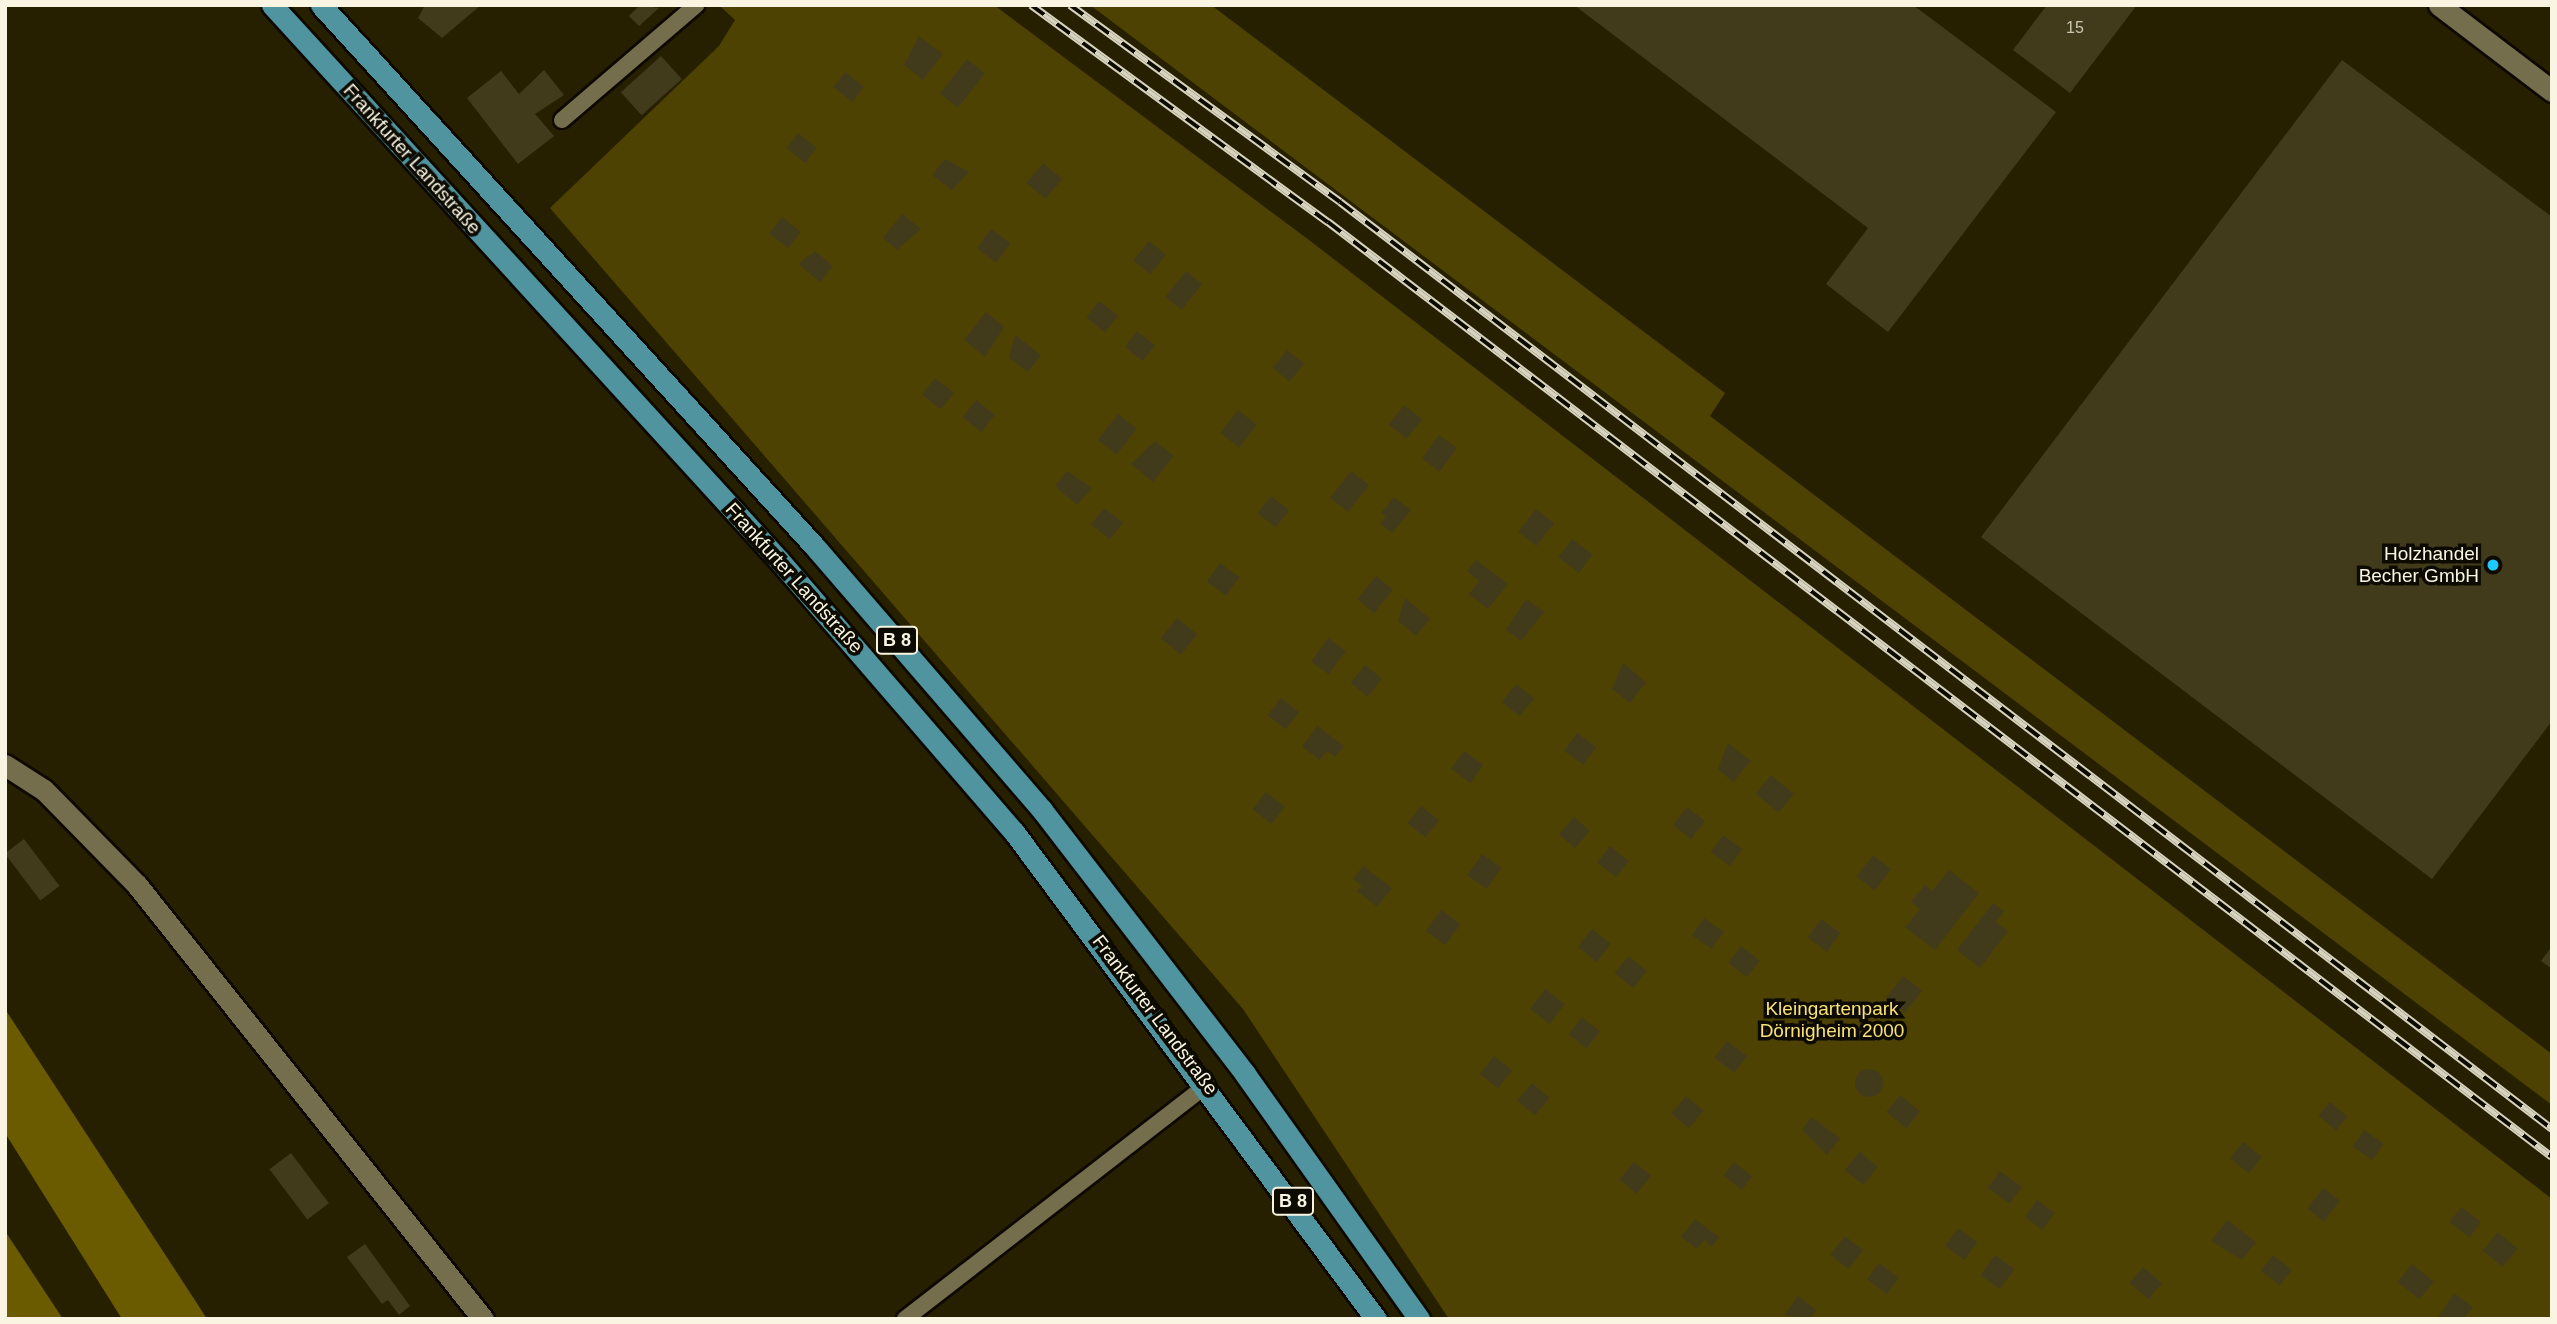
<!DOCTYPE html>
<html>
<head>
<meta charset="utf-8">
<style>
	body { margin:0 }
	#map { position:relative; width:2557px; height:1324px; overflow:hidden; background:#262000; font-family:Arial,sans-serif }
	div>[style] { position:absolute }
	.green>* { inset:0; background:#4e4203 }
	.water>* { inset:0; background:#6a5b00 }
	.building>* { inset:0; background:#423b1b; transform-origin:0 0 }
	.round { border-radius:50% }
	.roads { filter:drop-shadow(2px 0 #0e0900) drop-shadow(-2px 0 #0e0900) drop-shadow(0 2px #0e0900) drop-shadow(0 -2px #0e0900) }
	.lane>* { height:16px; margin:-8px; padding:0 8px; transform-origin:8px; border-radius:8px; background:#756e4d }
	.street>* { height:21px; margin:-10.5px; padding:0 10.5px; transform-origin:10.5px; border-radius:10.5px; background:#756e4d }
	.primary>* { height:21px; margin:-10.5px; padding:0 10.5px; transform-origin:10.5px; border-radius:10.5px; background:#5094a0 }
	.rail>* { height:8px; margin-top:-4px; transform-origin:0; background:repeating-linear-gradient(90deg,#0c0a01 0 16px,#d7d3be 0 32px); box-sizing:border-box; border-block:2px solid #d7d3be }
	.dots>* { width:19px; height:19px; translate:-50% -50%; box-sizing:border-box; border:4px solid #0c0a01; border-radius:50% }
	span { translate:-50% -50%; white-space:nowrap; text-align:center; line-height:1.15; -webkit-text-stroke:7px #0c0a01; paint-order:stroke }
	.number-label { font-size:16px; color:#cbc6b0 }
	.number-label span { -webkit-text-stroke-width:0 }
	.shield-label span { padding:2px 5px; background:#0c0a01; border:2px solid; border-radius:5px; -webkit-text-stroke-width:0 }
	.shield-label { font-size:18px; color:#f9f5e2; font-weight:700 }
	.street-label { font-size:19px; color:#f9f5e2 }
	.poi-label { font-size:19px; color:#f9f5e2 }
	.right { translate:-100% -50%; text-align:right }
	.park-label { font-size:19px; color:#f7e178 }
	.frame { position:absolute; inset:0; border:7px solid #f9f5e2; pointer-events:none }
</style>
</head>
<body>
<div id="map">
	<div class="green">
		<div style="clip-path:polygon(719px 5px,994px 5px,1309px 240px,2552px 1199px,2552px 1319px,1449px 1319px,1243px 1009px,550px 208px,719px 46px,735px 20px)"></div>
		<div style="clip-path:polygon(1090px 5px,1211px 5px,1725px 393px,1710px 416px,2552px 1054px,2552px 1105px)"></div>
	</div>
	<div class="water">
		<div style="clip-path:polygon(5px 1009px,200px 1308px,207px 1319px,122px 1319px,5px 1133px)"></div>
		<div style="clip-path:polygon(5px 1231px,63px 1319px,5px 1319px)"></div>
	</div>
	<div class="building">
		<div style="clip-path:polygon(425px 5px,481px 5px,442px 38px,418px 18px)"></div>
		<div style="clip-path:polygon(640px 5px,659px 8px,639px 26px,629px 16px)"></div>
		<div style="clip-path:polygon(1574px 5px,1913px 5px,2056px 112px,1888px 332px,1826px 284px,1868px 228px)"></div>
		<div style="clip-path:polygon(2047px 5px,2137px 5px,2070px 93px,2013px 50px)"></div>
		<div style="clip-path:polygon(919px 36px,943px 54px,923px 80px,904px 65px)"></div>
		<div style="left:661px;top:56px;width:31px;height:54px;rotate:48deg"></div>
		<div style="left:967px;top:59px;width:23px;height:44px;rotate:38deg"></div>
		<div style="clip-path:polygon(2342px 60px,2552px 217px,2552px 721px,2432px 879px,1981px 537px)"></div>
		<div style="clip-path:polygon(544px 70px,564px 95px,535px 114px,554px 136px,518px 164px,467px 98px,501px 71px,519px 94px)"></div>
		<div style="left:845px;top:72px;width:24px;height:19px;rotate:38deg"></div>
		<div style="left:798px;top:133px;width:24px;height:19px;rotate:38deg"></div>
		<div style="clip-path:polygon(945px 159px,969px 172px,952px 190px,932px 175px)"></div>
		<div style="left:1043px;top:163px;width:25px;height:26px;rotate:40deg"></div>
		<div style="clip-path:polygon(902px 214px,921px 229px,897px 250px,883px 238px)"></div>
		<div style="left:782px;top:217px;width:24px;height:21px;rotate:38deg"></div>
		<div style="left:991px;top:229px;width:24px;height:24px;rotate:36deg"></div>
		<div style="left:1149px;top:241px;width:22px;height:25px;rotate:39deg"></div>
		<div style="clip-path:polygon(815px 251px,833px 266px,820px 282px,798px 264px)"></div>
		<div style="left:1186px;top:271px;width:21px;height:33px;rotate:39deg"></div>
		<div style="left:1099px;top:301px;width:24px;height:21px;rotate:38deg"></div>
		<div style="clip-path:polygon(986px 312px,1004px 327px,985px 357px,964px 340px)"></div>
		<div style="left:1137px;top:331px;width:23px;height:20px;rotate:38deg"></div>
		<div style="clip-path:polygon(1015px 335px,1041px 355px,1028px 372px,1009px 358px)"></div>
		<div style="left:1287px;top:350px;width:22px;height:23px;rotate:39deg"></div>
		<div style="left:935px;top:378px;width:24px;height:21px;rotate:38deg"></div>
		<div style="left:976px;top:400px;width:24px;height:22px;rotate:38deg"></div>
		<div style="left:1404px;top:405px;width:23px;height:25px;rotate:38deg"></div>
		<div style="left:1238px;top:410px;width:24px;height:29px;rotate:38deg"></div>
		<div style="left:1118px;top:414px;width:24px;height:33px;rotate:38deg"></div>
		<div style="left:1439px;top:435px;width:22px;height:29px;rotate:36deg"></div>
		<div style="clip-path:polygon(1155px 441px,1174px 456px,1153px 482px,1131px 464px)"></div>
		<div style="clip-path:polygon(1067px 471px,1092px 488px,1077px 505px,1055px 486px)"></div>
		<div style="left:1351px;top:471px;width:23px;height:34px;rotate:38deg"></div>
		<div style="left:1271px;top:496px;width:23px;height:22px;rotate:38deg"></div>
		<div style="clip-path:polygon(1394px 497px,1411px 510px,1392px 533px,1380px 524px,1386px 517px,1381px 513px)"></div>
		<div style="left:1104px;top:508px;width:24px;height:21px;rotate:38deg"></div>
		<div style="left:1536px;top:509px;width:23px;height:29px;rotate:38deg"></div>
		<div style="left:1572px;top:539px;width:26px;height:23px;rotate:37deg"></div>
		<div style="clip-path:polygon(1476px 560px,1508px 584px,1488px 609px,1469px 594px,1479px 581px,1467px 571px)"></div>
		<div style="left:1220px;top:563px;width:24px;height:23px;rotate:36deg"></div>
		<div style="left:1376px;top:576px;width:22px;height:30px;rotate:39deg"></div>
		<div style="clip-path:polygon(1405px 598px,1430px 619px,1416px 636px,1398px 621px)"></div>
		<div style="clip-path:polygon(1526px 599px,1544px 612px,1521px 641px,1506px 630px)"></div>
		<div style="left:1177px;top:618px;width:26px;height:26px;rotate:39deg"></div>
		<div style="left:1328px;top:638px;width:22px;height:29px;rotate:36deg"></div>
		<div style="clip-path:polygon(1623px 663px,1646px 682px,1630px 703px,1612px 689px)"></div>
		<div style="left:1365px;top:665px;width:22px;height:23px;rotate:39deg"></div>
		<div style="left:1516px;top:684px;width:23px;height:23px;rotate:38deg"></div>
		<div style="left:1281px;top:698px;width:23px;height:22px;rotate:38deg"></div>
		<div style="clip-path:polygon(1317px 726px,1344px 746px,1335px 757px,1327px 751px,1320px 760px,1302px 747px)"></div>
		<div style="left:1577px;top:733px;width:24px;height:22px;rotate:36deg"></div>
		<div style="clip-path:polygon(1728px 743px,1751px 761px,1733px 782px,1718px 769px)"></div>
		<div style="left:1464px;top:751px;width:24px;height:22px;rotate:36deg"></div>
		<div style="left:1771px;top:775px;width:30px;height:24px;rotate:40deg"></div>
		<div style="left:1266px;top:792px;width:24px;height:22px;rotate:38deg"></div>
		<div style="left:1421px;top:806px;width:23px;height:22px;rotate:38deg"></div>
		<div style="left:1687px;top:807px;width:23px;height:23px;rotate:38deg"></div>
		<div style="left:1574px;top:817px;width:21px;height:23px;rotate:41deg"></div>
		<div style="left:1723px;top:835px;width:24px;height:21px;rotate:36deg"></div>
		<div style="left:24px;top:839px;width:59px;height:24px;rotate:53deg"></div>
		<div style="left:1610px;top:846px;width:24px;height:21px;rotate:38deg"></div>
		<div style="left:1482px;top:854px;width:24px;height:26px;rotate:35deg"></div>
		<div style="left:1873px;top:855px;width:23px;height:27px;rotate:38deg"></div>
		<div style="clip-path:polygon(1363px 866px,1392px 888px,1377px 907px,1357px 891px,1362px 886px,1353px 879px)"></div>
		<div style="clip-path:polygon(1949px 870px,1979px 893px,1935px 950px,1905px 927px,1920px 909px,1911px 902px,1925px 885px,1932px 891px)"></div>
		<div style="clip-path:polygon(1993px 903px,2004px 911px,1996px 922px,2008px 931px,1980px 968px,1957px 950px)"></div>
		<div style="left:1441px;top:910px;width:24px;height:26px;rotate:36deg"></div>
		<div style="left:1704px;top:918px;width:24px;height:21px;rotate:35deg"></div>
		<div style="left:1821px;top:919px;width:24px;height:23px;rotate:36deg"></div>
		<div style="left:1592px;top:929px;width:24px;height:23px;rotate:38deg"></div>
		<div style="left:1741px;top:946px;width:24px;height:21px;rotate:38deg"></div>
		<div style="clip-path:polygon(2552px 946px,2552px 969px,2541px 961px)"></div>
		<div style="left:1628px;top:956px;width:24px;height:22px;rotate:38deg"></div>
		<div style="left:1903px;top:976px;width:24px;height:28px;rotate:38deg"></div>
		<div style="left:1545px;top:989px;width:25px;height:25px;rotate:37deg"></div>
		<div style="left:1582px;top:1017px;width:23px;height:22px;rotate:38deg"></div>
		<div style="left:1727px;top:1041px;width:25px;height:21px;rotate:37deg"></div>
		<div style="left:1494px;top:1056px;width:23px;height:23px;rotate:38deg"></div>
		<div class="round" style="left:1855px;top:1069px;width:28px;height:28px"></div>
		<div style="left:1532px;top:1083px;width:23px;height:23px;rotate:40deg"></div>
		<div style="left:1900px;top:1095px;width:26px;height:22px;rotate:39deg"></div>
		<div style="left:1686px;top:1096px;width:23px;height:23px;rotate:40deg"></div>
		<div style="left:2330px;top:1102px;width:23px;height:18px;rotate:40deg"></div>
		<div style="clip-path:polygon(1811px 1117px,1840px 1138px,1827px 1155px,1802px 1130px)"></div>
		<div style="left:2364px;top:1130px;width:24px;height:20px;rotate:35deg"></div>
		<div style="left:2243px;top:1142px;width:24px;height:21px;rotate:38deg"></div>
		<div style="left:1859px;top:1152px;width:24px;height:23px;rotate:38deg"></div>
		<div style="left:291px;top:1153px;width:63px;height:27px;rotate:53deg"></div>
		<div style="left:1634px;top:1162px;width:22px;height:23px;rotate:39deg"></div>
		<div style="left:1734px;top:1162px;width:23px;height:17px;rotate:38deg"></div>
		<div style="left:2000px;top:1171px;width:27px;height:21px;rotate:36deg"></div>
		<div style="left:2323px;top:1188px;width:21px;height:26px;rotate:37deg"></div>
		<div style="left:2037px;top:1200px;width:22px;height:21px;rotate:36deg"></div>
		<div style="left:2461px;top:1207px;width:25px;height:19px;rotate:37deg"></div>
		<div style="clip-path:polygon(1695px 1219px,1719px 1237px,1712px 1247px,1704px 1240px,1697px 1249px,1681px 1237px)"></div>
		<div style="clip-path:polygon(2227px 1220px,2256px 1242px,2242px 1260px,2211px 1241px)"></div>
		<div style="left:1958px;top:1228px;width:24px;height:22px;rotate:36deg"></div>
		<div style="left:2498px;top:1232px;width:26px;height:24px;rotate:40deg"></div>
		<div style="left:1845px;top:1236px;width:23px;height:24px;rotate:38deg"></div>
		<div style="clip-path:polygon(365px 1244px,410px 1306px,399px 1315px,388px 1300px,382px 1304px,347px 1257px)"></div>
		<div style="left:1995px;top:1255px;width:24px;height:25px;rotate:36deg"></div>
		<div style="left:2273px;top:1255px;width:24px;height:20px;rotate:38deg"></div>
		<div style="left:1879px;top:1263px;width:25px;height:20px;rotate:37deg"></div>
		<div style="left:2412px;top:1264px;width:28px;height:23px;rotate:39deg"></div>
		<div style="left:2143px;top:1267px;width:25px;height:21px;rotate:40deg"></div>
		<div style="clip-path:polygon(2454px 1293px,2473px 1307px,2464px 1319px,2437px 1319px)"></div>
		<div style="clip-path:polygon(1798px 1296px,1816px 1310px,1810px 1319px,1784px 1315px)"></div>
	</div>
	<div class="roads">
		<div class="lane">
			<div style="left:562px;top:120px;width:177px;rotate:-40.6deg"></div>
			<div style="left:905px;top:1319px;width:382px;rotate:-37.8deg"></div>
		</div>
		<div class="street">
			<div style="left:2439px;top:5px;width:142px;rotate:37.3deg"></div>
			<div style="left:5px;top:765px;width:46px;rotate:32.7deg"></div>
			<div style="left:44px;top:790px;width:133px;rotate:45.6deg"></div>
			<div style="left:137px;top:885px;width:555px;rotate:51.44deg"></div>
		</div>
		<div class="primary">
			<div style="left:272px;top:5px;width:752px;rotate:47.59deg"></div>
			<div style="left:779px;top:560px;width:359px;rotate:49.2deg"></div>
			<div style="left:1014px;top:832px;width:607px;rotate:53.38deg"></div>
			<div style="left:321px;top:5px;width:735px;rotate:47.65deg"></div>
			<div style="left:816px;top:548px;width:346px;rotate:49.2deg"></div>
			<div style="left:1042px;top:810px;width:333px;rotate:52.4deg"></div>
			<div style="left:1245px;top:1074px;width:301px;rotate:54.6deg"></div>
		</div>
	</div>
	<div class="rail">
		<div style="left:1031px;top:5px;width:368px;rotate:36.2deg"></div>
		<div style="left:1328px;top:222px;width:1540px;rotate:37.38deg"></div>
		<div style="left:1070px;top:5px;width:334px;rotate:36.1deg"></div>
		<div style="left:1340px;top:202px;width:1526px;rotate:37.41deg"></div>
	</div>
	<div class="dots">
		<div style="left:2493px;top:565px;background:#1fc9fd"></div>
	</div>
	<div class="number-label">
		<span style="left:2075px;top:28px">15</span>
	</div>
	<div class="shield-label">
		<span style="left:897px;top:640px">B 8</span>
		<span style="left:1293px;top:1201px">B 8</span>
	</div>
	<div class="street-label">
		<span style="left:412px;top:159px;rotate:48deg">Frankfurter Landstraße</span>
		<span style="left:794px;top:578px;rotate:48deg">Frankfurter Landstraße</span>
		<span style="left:1155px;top:1015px;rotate:53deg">Frankfurter Landstraße</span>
	</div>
	<div class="poi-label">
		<span class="right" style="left:2479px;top:565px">Holzhandel<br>Becher GmbH</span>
	</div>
	<div class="park-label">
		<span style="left:1832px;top:1020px">Kleingartenpark<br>Dörnigheim 2000</span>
	</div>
	<div class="frame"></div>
</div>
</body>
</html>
